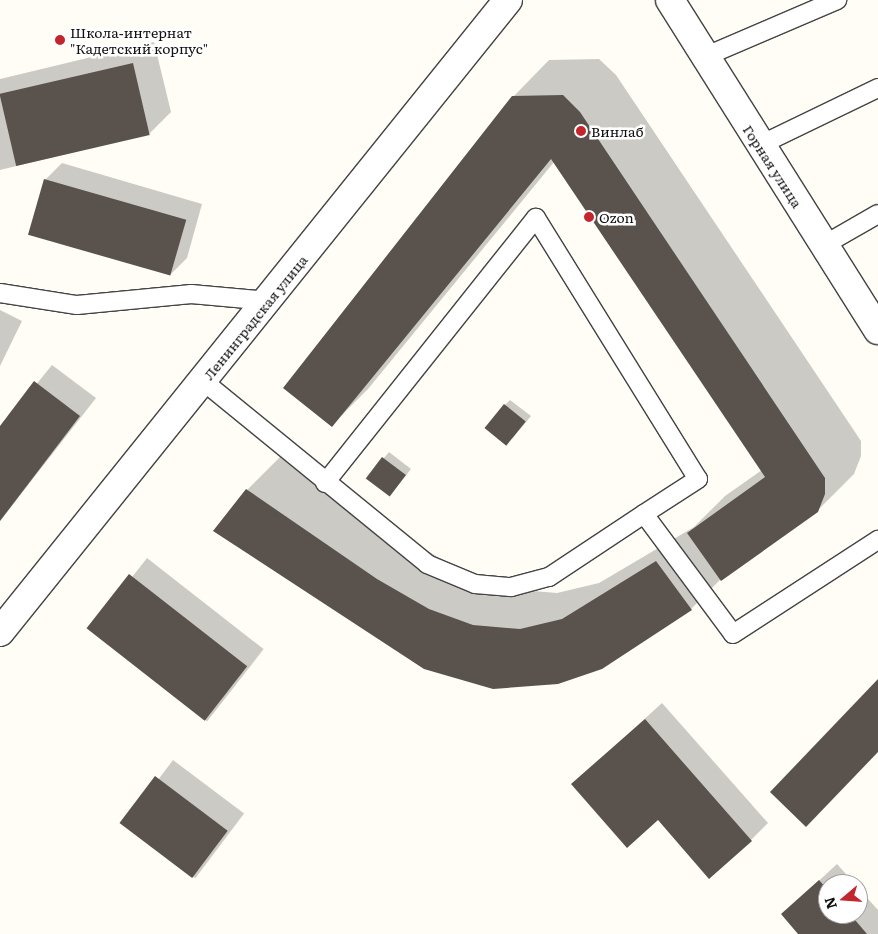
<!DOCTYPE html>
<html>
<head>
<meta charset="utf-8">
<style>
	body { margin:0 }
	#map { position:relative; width:878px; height:934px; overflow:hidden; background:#fffdf5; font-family:Literata,serif }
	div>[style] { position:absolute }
	.shadow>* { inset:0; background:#0003; transform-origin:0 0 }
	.building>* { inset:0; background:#5a524d; transform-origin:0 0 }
	.roads { filter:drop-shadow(1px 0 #444) drop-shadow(-1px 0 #444) drop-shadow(0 1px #444) drop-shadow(0 -1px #444) }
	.service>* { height:18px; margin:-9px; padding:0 9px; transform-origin:9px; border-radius:9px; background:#fff }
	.minor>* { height:28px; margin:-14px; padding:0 14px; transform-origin:14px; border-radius:14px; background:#fff }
	.tertiary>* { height:28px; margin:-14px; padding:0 14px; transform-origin:14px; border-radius:14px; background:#fff }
	.dots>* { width:14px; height:14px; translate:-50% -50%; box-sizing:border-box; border:2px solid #fff; border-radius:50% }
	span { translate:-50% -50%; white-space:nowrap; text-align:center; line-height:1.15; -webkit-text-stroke:5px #fff; paint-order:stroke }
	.poi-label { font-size:14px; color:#111 }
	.left { translate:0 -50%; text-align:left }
	.street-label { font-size:14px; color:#111 }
	.north { position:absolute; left:818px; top:874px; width:50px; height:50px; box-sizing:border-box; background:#fff; border:1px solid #a0a0a0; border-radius:50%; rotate:252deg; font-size:14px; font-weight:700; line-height:20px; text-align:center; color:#111 }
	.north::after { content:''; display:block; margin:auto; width:18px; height:22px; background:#c4262e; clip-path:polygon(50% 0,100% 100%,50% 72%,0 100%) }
</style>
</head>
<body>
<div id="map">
	<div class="shadow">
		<div style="clip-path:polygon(154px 42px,171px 112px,149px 134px,0 170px,0 79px)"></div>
		<div style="clip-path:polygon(599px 59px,616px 75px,861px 441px,861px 456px,854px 474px,817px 511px,721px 579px,691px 609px,493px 688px,247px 490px,283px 454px,413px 543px,466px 573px,510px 589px,557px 593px,599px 583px,694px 527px,725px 496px,762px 470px,554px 162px,368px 389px,332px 425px,513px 97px,549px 60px)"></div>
		<div style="clip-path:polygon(62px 163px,202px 204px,187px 258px,170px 275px,45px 180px)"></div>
		<div style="clip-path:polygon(0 310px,22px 321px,0 366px)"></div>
		<div style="clip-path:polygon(52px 365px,96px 398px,0 521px,0 429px)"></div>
		<div style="clip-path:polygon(510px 400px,531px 416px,512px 439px,505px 405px)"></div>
		<div style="clip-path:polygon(389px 452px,411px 469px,395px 489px,367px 478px)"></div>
		<div style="left:147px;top:558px;width:148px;height:92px;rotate:38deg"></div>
		<div style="clip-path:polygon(662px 703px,768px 823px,751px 840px,658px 818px,573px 784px)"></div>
		<div style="left:173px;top:760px;width:89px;height:81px;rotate:37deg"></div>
		<div style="clip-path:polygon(837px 864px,855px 884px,828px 884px,828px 914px,858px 914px,858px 888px,878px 910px,878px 934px,800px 934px,783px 914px)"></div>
	</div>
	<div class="building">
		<div style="left:133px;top:63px;width:74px;height:137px;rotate:77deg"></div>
		<div style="clip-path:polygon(563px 95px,580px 112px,825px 478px,825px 494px,818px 512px,721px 581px,687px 533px,765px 477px,551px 159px,332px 427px,283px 388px,512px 96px)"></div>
		<div style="left:44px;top:179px;width:148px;height:58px;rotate:16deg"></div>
		<div style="clip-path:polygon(34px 381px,80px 416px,0 521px,0 426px)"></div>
		<div style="left:504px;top:404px;width:28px;height:31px;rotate:39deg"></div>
		<div style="left:382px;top:457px;width:30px;height:27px;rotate:37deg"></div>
		<div style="clip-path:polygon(246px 489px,377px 579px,429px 609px,473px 625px,520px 629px,562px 619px,656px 561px,692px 610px,602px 669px,558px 684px,493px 689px,424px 669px,213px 531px)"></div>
		<div style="left:129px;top:574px;width:150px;height:69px;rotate:38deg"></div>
		<div style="clip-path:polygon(878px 679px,878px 752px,806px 827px,770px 792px)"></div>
		<div style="clip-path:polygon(645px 719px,752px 841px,709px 879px,658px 820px,627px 848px,571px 784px)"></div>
		<div style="left:155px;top:776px;width:91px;height:59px;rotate:37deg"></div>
		<div style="clip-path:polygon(819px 880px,828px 890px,828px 914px,850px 914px,867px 934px,798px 934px,781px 914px)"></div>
	</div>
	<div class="roads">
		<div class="service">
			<div style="left:704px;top:57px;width:145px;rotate:-23.2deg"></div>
			<div style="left:760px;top:145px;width:131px;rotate:-25.8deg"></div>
			<div style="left:824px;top:245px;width:62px;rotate:-29.9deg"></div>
			<div style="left:0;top:293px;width:78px;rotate:8.9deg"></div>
			<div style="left:77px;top:305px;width:115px;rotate:-5.5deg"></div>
			<div style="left:191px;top:294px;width:78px;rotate:5.1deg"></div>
			<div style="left:203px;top:381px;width:289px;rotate:39.2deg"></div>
			<div style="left:427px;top:564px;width:52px;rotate:22.6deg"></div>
			<div style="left:475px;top:584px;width:36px;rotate:5deg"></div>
			<div style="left:511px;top:587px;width:39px;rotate:-15deg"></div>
			<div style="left:549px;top:577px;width:114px;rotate:-33.6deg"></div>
			<div style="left:644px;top:514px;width:149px;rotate:53.4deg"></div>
			<div style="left:733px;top:634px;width:173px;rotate:-33deg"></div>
			<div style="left:325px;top:483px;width:339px;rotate:-51.5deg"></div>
			<div style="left:536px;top:218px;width:307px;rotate:58.2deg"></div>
			<div style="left:698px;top:479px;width:64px;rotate:147.1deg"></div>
		</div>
		<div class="minor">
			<div style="left:0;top:632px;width:811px;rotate:-51.21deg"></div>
		</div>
		<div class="tertiary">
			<div style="left:670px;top:0;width:390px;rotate:57.8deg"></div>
		</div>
	</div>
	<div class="dots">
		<div style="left:60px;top:40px;background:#c4262e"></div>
		<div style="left:581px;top:131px;background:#c4262e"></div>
		<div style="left:589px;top:217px;background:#c4262e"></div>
	</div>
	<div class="poi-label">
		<span class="left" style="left:70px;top:40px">Школа-интернат<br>"Кадетский корпус"</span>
		<span class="left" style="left:591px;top:131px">Винлаб</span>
		<span class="left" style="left:599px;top:217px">Ozon</span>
	</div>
	<div class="street-label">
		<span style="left:773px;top:166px;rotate:57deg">Горная улица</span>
		<span style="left:255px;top:317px;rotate:-51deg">Ленинградская улица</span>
	</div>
	<div class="north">N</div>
</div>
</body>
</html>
